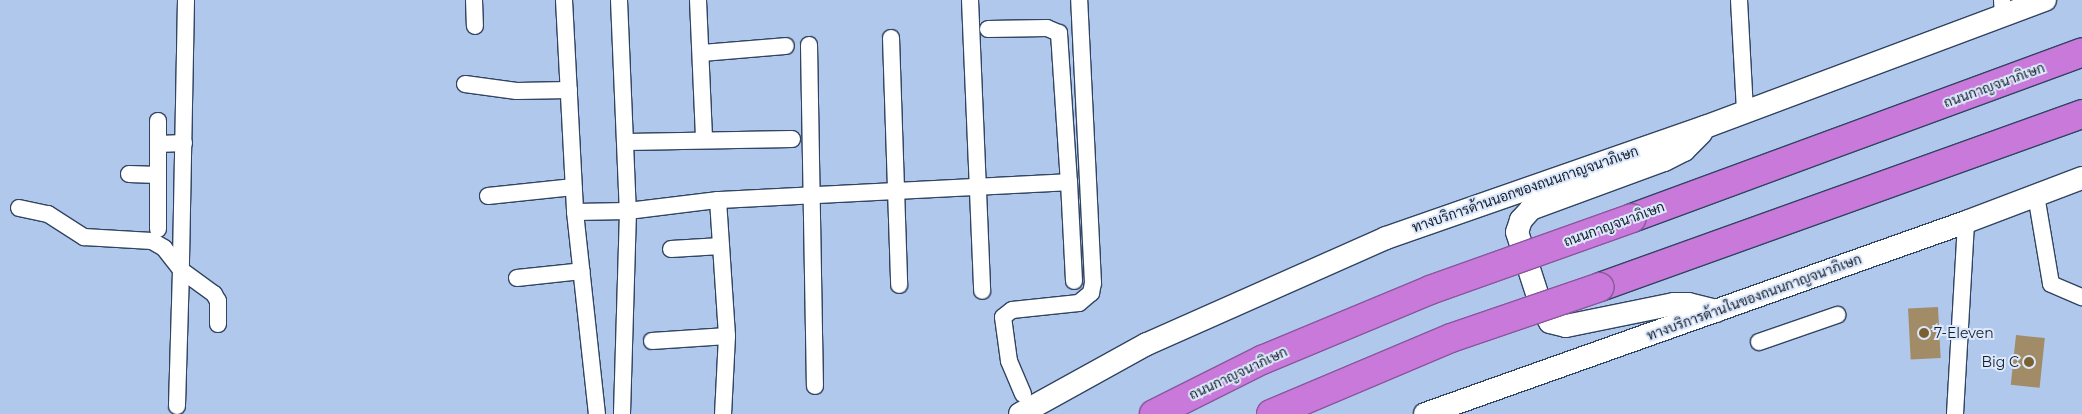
<!DOCTYPE html>
<html>
<head>
<meta charset="utf-8">
<style>
	body { margin:0 }
	#map { position:relative; width:2082px; height:414px; overflow:hidden; background:#b1c8ed; font-family:Montserrat,Sarabun,sans-serif }
	div>[style] { position:absolute }
	.building>* { inset:0; background:#a28c67; transform-origin:0 0 }
	.roads { filter:drop-shadow(1px 0 #314462) drop-shadow(-1px 0 #314462) drop-shadow(0 1px #314462) drop-shadow(0 -1px #314462) }
	.street>* { height:16px; margin:-8px; padding:0 8px; transform-origin:8px; border-radius:8px; background:#fff }
	.secondary>* { height:22px; margin:-11px; padding:0 11px; transform-origin:11px; border-radius:11px; background:#fff }
	.highway>* { height:28px; margin:-14px; padding:0 14px; transform-origin:14px; border-radius:14px; background:#c979da }
	.bridges { filter:drop-shadow(1px 0 #89589c) drop-shadow(-1px 0 #89589c) drop-shadow(0 1px #89589c) drop-shadow(0 -1px #89589c) }
	.highway-bridge>* { height:28px; margin:-14px; padding:0 14px; transform-origin:14px; border-radius:14px; background:#c979da }
	.dots>* { width:14px; height:14px; translate:-50% -50%; box-sizing:border-box; border:2px solid #dce8fb; border-radius:50% }
	span { translate:-50% -50%; white-space:nowrap; text-align:center; line-height:1.15; -webkit-text-stroke:4px #dce8fb; paint-order:stroke }
	.street-label { font-size:14px; color:#131b28 }
	.poi-label { font-size:14px; color:#131b28 }
	.left { translate:0 -50%; text-align:left }
	.right { translate:-100% -50%; text-align:right }
</style>
</head>
<body>
<div id="map">
	<div class="building">
		<div style="left:1938px;top:307px;width:51px;height:30px;rotate:87deg"></div>
		<div style="left:2016px;top:335px;width:29px;height:50px;rotate:6deg"></div>
	</div>
	<div class="roads">
		<div class="street">
			<div style="left:186px;top:0;width:270px;rotate:91.1deg"></div>
			<div style="left:181px;top:270px;width:41px;rotate:36deg"></div>
			<div style="left:214px;top:294px;width:8px;rotate:60deg"></div>
			<div style="left:218px;top:301px;width:23px;rotate:90deg"></div>
			<div style="left:474px;top:0;width:26px;rotate:88deg"></div>
			<div style="left:564px;top:0;width:212px;rotate:87deg"></div>
			<div style="left:575px;top:212px;width:203px;rotate:83.8deg"></div>
			<div style="left:619px;top:0;width:211px;rotate:87.6deg"></div>
			<div style="left:628px;top:211px;width:203px;rotate:91.7deg"></div>
			<div style="left:698px;top:0;width:140px;rotate:87.5deg"></div>
			<div style="left:970px;top:0;width:291px;rotate:87.6deg"></div>
			<div style="left:1739px;top:0;width:112px;rotate:86.9deg"></div>
			<div style="left:2002px;top:0;width:15px;rotate:86deg"></div>
			<div style="left:988px;top:29px;width:59px;rotate:-1deg"></div>
			<div style="left:1047px;top:28px;width:13px;rotate:23deg"></div>
			<div style="left:1059px;top:33px;width:149px;rotate:86.2deg"></div>
			<div style="left:891px;top:38px;width:247px;rotate:88.1deg"></div>
			<div style="left:809px;top:45px;width:341px;rotate:89deg"></div>
			<div style="left:701px;top:53px;width:85px;rotate:-4.7deg"></div>
			<div style="left:465px;top:84px;width:52px;rotate:7.7deg"></div>
			<div style="left:517px;top:91px;width:52px;rotate:-1.1deg"></div>
			<div style="left:158px;top:121px;width:23px;rotate:90deg"></div>
			<div style="left:158px;top:144px;width:26px;rotate:-2deg"></div>
			<div style="left:627px;top:142px;width:165px;rotate:-1deg"></div>
			<div style="left:158px;top:144px;width:85px;rotate:90deg"></div>
			<div style="left:129px;top:174px;width:29px;rotate:2deg"></div>
			<div style="left:2036px;top:195px;width:90px;rotate:80.4deg"></div>
			<div style="left:2051px;top:284px;width:34px;rotate:23deg"></div>
			<div style="left:488px;top:196px;width:86px;rotate:-6deg"></div>
			<div style="left:718px;top:200px;width:136px;rotate:86.2deg"></div>
			<div style="left:727px;top:336px;width:78px;rotate:92.9deg"></div>
			<div style="left:19px;top:208px;width:30px;rotate:12deg"></div>
			<div style="left:48px;top:214px;width:43px;rotate:32.6deg"></div>
			<div style="left:84px;top:237px;width:68px;rotate:3.4deg"></div>
			<div style="left:152px;top:241px;width:14px;rotate:30deg"></div>
			<div style="left:164px;top:248px;width:28px;rotate:52deg"></div>
			<div style="left:181px;top:270px;width:136px;rotate:91.7deg"></div>
			<div style="left:575px;top:212px;width:53px;rotate:-1.1deg"></div>
			<div style="left:628px;top:211px;width:91px;rotate:-7deg"></div>
			<div style="left:718px;top:200px;width:351px;rotate:-2.9deg"></div>
			<div style="left:1069px;top:182px;width:99px;rotate:87.1deg"></div>
			<div style="left:671px;top:249px;width:50px;rotate:-3.4deg"></div>
			<div style="left:517px;top:278px;width:65px;rotate:-6.1deg"></div>
			<div style="left:652px;top:341px;width:75px;rotate:-3.8deg"></div>
			<div style="left:1759px;top:342px;width:83px;rotate:-19.1deg"></div>
			<div style="left:1023px;top:394px;width:36px;rotate:-113deg"></div>
			<div style="left:1009px;top:361px;width:44px;rotate:-97.8deg"></div>
			<div style="left:1003px;top:317px;width:11px;rotate:-38deg"></div>
			<div style="left:1012px;top:310px;width:67px;rotate:-6deg"></div>
			<div style="left:1079px;top:303px;width:16px;rotate:-40deg"></div>
			<div style="left:1091px;top:293px;width:10px;rotate:-79deg"></div>
			<div style="left:1093px;top:283px;width:283px;rotate:-92.8deg"></div>
			<div style="left:1955px;top:414px;width:192px;rotate:-86.7deg"></div>
		</div>
		<div class="secondary">
			<div style="left:1701px;top:133px;width:24px;rotate:135deg"></div>
			<div style="left:1684px;top:150px;width:22px;rotate:153deg"></div>
			<div style="left:1664px;top:160px;width:142px;rotate:159.8deg"></div>
			<div style="left:1531px;top:209px;width:15px;rotate:132deg"></div>
			<div style="left:1521px;top:220px;width:13px;rotate:108deg"></div>
			<div style="left:1517px;top:232px;width:81px;rotate:72deg"></div>
			<div style="left:1542px;top:309px;width:15px;rotate:58deg"></div>
			<div style="left:1550px;top:322px;width:16px;rotate:14deg"></div>
			<div style="left:1566px;top:326px;width:110px;rotate:-11.5deg"></div>
			<div style="left:1674px;top:304px;width:14px"></div>
			<div style="left:1688px;top:304px;width:29px;rotate:14deg"></div>
			<div style="left:1020px;top:414px;width:145px;rotate:-28.9deg"></div>
			<div style="left:1147px;top:344px;width:261px;rotate:-23.9deg"></div>
			<div style="left:1386px;top:238px;width:338px;rotate:-19.2deg"></div>
			<div style="left:1705px;top:127px;width:363px;rotate:-20.5deg"></div>
			<div style="left:1425px;top:414px;width:574px;rotate:-19.54deg"></div>
			<div style="left:1966px;top:222px;width:124px;rotate:-20.8deg"></div>
		</div>
		<div class="highway">
			<div style="left:1632px;top:218px;width:480px;rotate:-20.2deg"></div>
			<div style="left:1600px;top:287px;width:512px;rotate:-19.74deg"></div>
		</div>
	</div>
	<div class="bridges">
		<div class="highway-bridge">
			<div style="left:1154px;top:414px;width:121px;rotate:-26.6deg"></div>
			<div style="left:1262px;top:360px;width:182px;rotate:-22.6deg"></div>
			<div style="left:1430px;top:290px;width:214px;rotate:-19.6deg"></div>
			<div style="left:1271px;top:414px;width:195px;rotate:-22.9deg"></div>
			<div style="left:1451px;top:338px;width:157px;rotate:-18.9deg"></div>
		</div>
	</div>
	<div class="dots">
		<div style="left:1924px;top:333px;background:#7b6132"></div>
		<div style="left:2029px;top:362px;background:#7b6132"></div>
	</div>
	<div class="street-label">
		<span style="left:1994px;top:85px;rotate:-20deg">ถนนกาญจนาภิเษก</span>
		<span style="left:1525px;top:189px;rotate:-19deg">ทางบริการด้านนอกของถนนกาญจนาภิเษก</span>
		<span style="left:1614px;top:224px;rotate:-20deg">ถนนกาญจนาภิเษก</span>
		<span style="left:1754px;top:297px;rotate:-20deg">ทางบริการด้านในของถนนกาญจนาภิเษก</span>
		<span style="left:1238px;top:373px;rotate:-25deg">ถนนกาญจนาภิเษก</span>
	</div>
	<div class="poi-label">
		<span class="left" style="left:1934px;top:333px">7-Eleven</span>
		<span class="right" style="left:2019px;top:362px">Big C</span>
	</div>
</div>
</body>
</html>
